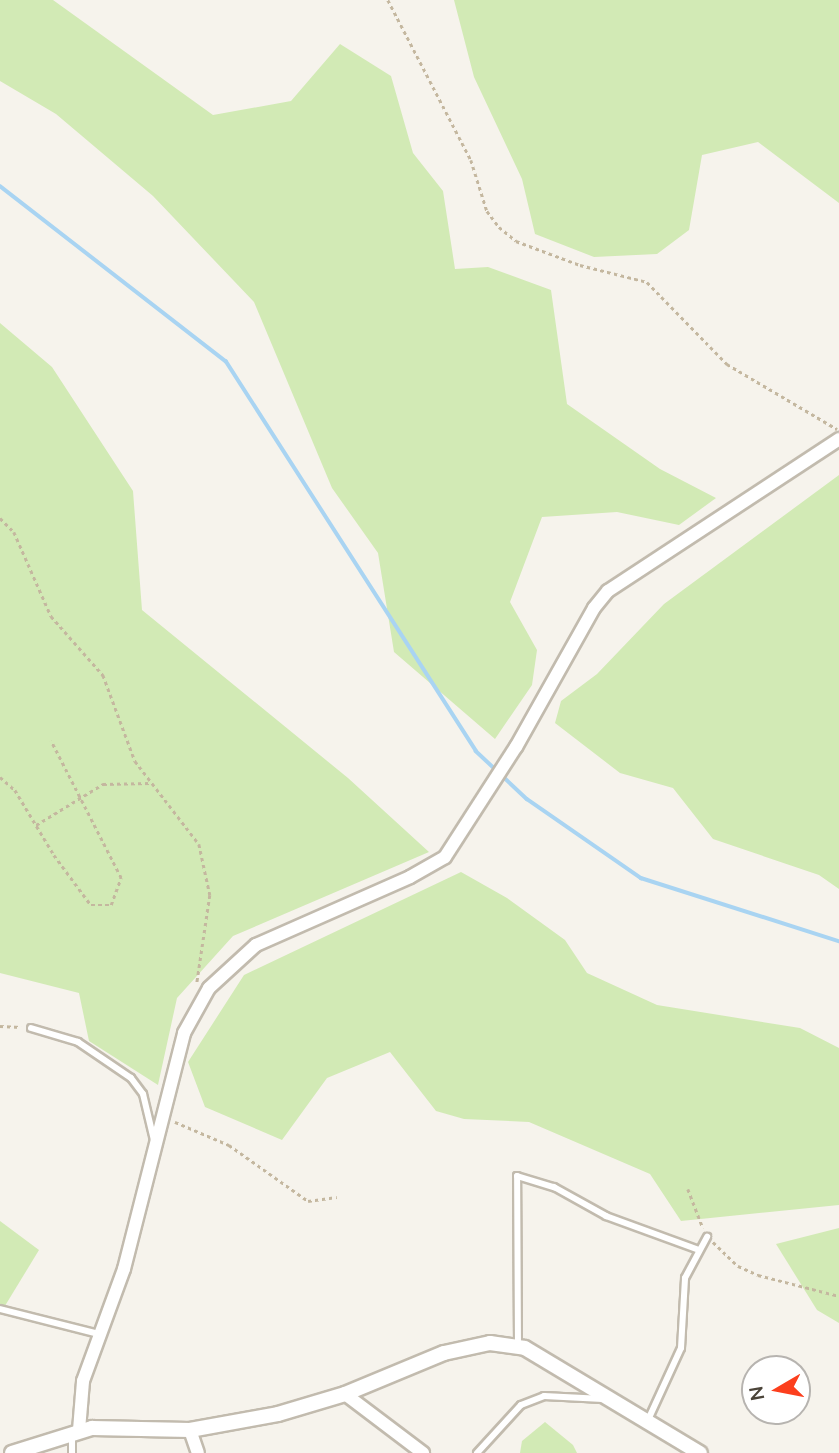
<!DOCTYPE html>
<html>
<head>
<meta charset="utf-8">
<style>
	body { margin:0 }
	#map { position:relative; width:839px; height:1453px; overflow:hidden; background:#f6f3ec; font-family:"Nunito Sans",sans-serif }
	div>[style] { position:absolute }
	.green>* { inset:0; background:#d2eab5 }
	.stream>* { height:3.5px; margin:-1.75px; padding:0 1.75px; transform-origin:1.75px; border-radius:1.75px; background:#a9d4f2 }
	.path>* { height:2.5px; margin-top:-1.25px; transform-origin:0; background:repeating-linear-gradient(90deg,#c4b79f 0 3.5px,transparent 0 7px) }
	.roads { filter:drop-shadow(2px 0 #c2bbae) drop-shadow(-2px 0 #c2bbae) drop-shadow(0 2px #c2bbae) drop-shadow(0 -2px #c2bbae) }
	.service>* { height:6px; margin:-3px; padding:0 3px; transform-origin:3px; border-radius:3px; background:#fff }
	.minor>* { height:12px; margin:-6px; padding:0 6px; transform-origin:6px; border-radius:6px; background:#fff }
	.tertiary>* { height:14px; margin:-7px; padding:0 7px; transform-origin:7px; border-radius:7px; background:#fff }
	span { translate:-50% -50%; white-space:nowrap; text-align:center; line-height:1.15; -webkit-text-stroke:6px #fff; paint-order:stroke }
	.north { position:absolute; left:741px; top:1355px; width:70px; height:70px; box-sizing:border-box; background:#fff; border:2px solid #b7b4b0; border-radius:50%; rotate:260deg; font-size:19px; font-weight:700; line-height:28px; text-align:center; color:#4b4439 }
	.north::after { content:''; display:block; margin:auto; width:24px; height:32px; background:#fc3f1d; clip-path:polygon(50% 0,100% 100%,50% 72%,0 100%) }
</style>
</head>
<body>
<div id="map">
	<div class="green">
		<div style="clip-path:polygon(0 0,53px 0,213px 115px,291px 101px,340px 44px,391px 76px,413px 153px,443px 191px,455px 269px,488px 267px,551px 290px,567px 404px,660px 469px,716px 498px,679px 525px,617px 512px,542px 517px,510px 602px,537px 650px,532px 685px,495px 739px,394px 652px,378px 553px,332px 488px,254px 302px,153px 196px,56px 114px,0 81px)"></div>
		<div style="clip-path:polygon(454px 0,839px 0,839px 203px,758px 142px,702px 155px,689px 230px,657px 254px,594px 257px,535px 234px,522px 179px,474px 77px)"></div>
		<div style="clip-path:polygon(0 323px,52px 367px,133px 491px,142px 610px,348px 778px,429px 852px,233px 936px,177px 998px,158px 1085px,89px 1041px,79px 993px,0 973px)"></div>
		<div style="clip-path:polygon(839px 475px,839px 889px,819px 875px,713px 839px,673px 788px,620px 773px,555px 723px,561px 701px,597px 674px,664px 604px)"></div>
		<div style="clip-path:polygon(461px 872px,507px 898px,565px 940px,587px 973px,657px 1005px,800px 1028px,839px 1048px,839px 1205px,681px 1221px,650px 1174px,529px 1122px,464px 1119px,436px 1111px,390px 1052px,327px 1078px,282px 1140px,205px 1107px,188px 1062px,244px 975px)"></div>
		<div style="clip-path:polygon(0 1221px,39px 1250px,0 1314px)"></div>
		<div style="clip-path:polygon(839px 1228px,839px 1323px,817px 1310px,776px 1244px)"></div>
		<div style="clip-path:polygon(545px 1422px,573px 1445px,577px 1453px,520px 1453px,522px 1441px)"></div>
	</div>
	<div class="stream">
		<div style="left:0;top:186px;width:286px;rotate:37.8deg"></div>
		<div style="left:226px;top:361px;width:463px;rotate:57.3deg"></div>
		<div style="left:476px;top:751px;width:70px;rotate:43.3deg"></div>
		<div style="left:527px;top:799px;width:139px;rotate:34.7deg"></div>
		<div style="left:641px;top:878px;width:208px;rotate:17.7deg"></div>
	</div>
	<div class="path">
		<div style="left:388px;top:0;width:180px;rotate:62.6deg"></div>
		<div style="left:471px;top:160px;width:53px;rotate:72.6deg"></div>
		<div style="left:487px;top:211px;width:20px;rotate:53deg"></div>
		<div style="left:499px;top:227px;width:22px;rotate:39deg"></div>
		<div style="left:516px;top:241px;width:68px;rotate:20.6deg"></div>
		<div style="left:580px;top:265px;width:69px;rotate:14.2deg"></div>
		<div style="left:647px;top:282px;width:115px;rotate:45.7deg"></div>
		<div style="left:727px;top:364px;width:128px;rotate:30.6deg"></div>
		<div style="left:0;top:518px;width:20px;rotate:45deg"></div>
		<div style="left:14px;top:532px;width:92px;rotate:66.2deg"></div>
		<div style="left:51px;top:616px;width:79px;rotate:48.6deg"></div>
		<div style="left:103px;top:675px;width:92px;rotate:69.6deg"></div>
		<div style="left:135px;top:761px;width:105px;rotate:52.4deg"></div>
		<div style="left:199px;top:844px;width:52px;rotate:77.8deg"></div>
		<div style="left:210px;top:895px;width:89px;rotate:98.4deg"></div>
		<div style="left:0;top:777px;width:20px;rotate:41deg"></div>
		<div style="left:15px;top:790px;width:76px;rotate:59deg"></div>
		<div style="left:54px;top:855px;width:62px;rotate:53.5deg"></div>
		<div style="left:91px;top:905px;width:20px"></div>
		<div style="left:111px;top:905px;width:29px;rotate:-70deg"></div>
		<div style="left:121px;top:878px;width:154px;rotate:-117.1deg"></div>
		<div style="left:36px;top:825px;width:79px;rotate:-31.5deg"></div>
		<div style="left:103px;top:784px;width:47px;rotate:-1.2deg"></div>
		<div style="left:0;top:1026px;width:21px;rotate:3deg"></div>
		<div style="left:175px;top:1122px;width:59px;rotate:23.1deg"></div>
		<div style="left:229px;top:1145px;width:97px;rotate:35.3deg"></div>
		<div style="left:308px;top:1201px;width:29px;rotate:-8deg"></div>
		<div style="left:688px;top:1189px;width:42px;rotate:69deg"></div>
		<div style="left:713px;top:1242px;width:35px;rotate:44deg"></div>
		<div style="left:738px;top:1266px;width:22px;rotate:24deg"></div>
		<div style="left:758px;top:1275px;width:84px;rotate:14.5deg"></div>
	</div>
	<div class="roads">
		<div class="service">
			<div style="left:31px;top:1028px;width:49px;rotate:16.6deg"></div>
			<div style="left:78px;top:1042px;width:64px;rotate:34.2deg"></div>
			<div style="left:131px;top:1078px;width:20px;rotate:53deg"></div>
			<div style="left:143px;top:1094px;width:47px;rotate:76.6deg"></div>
			<div style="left:0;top:1309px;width:102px;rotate:14.2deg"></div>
			<div style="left:518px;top:1346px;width:170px;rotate:-90.3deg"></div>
			<div style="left:517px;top:1176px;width:39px;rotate:17deg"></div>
			<div style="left:554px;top:1187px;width:60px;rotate:29.1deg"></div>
			<div style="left:606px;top:1216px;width:99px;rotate:20.1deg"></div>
			<div style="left:648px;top:1420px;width:79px;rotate:-65.4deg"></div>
			<div style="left:681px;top:1348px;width:70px;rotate:-86.7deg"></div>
			<div style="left:685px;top:1278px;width:47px;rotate:-61.8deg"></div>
			<div style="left:72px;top:1436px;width:17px;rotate:90deg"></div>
			<div style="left:477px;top:1453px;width:65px;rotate:-47.5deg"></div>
			<div style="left:521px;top:1405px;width:25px;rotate:-21deg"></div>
			<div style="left:544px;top:1396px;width:59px;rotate:2.9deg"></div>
		</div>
		<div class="minor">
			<div style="left:345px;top:1394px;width:98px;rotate:37.1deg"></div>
			<div style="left:79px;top:1430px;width:49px;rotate:-85.3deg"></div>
			<div style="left:83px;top:1381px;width:119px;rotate:-69.9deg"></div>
			<div style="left:124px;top:1269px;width:244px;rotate:-75.7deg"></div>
			<div style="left:184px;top:1033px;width:51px;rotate:-60.9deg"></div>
			<div style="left:209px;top:988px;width:64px;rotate:-42.5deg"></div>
			<div style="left:256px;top:945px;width:168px;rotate:-23.8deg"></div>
			<div style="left:410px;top:877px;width:40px;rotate:-29.7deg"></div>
			<div style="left:445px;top:857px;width:131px;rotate:-57.2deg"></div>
			<div style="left:516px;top:747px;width:159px;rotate:-60.7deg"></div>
			<div style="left:594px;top:608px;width:22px;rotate:-51deg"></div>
			<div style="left:608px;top:591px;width:277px;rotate:-33.3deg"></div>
			<div style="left:190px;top:1430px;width:24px;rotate:71deg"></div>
		</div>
		<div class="tertiary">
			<div style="left:12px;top:1453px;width:84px;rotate:-17.4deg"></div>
			<div style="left:92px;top:1428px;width:98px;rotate:1.2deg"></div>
			<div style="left:190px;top:1430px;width:89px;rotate:-10.3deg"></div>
			<div style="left:278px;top:1414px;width:70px;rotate:-16.6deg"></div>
			<div style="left:345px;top:1394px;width:107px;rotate:-22.5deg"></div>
			<div style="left:444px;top:1353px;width:47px;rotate:-12.3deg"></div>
			<div style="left:490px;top:1343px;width:35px;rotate:8deg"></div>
			<div style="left:525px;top:1348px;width:204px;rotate:31deg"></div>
		</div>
	</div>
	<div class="north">N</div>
</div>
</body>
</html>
